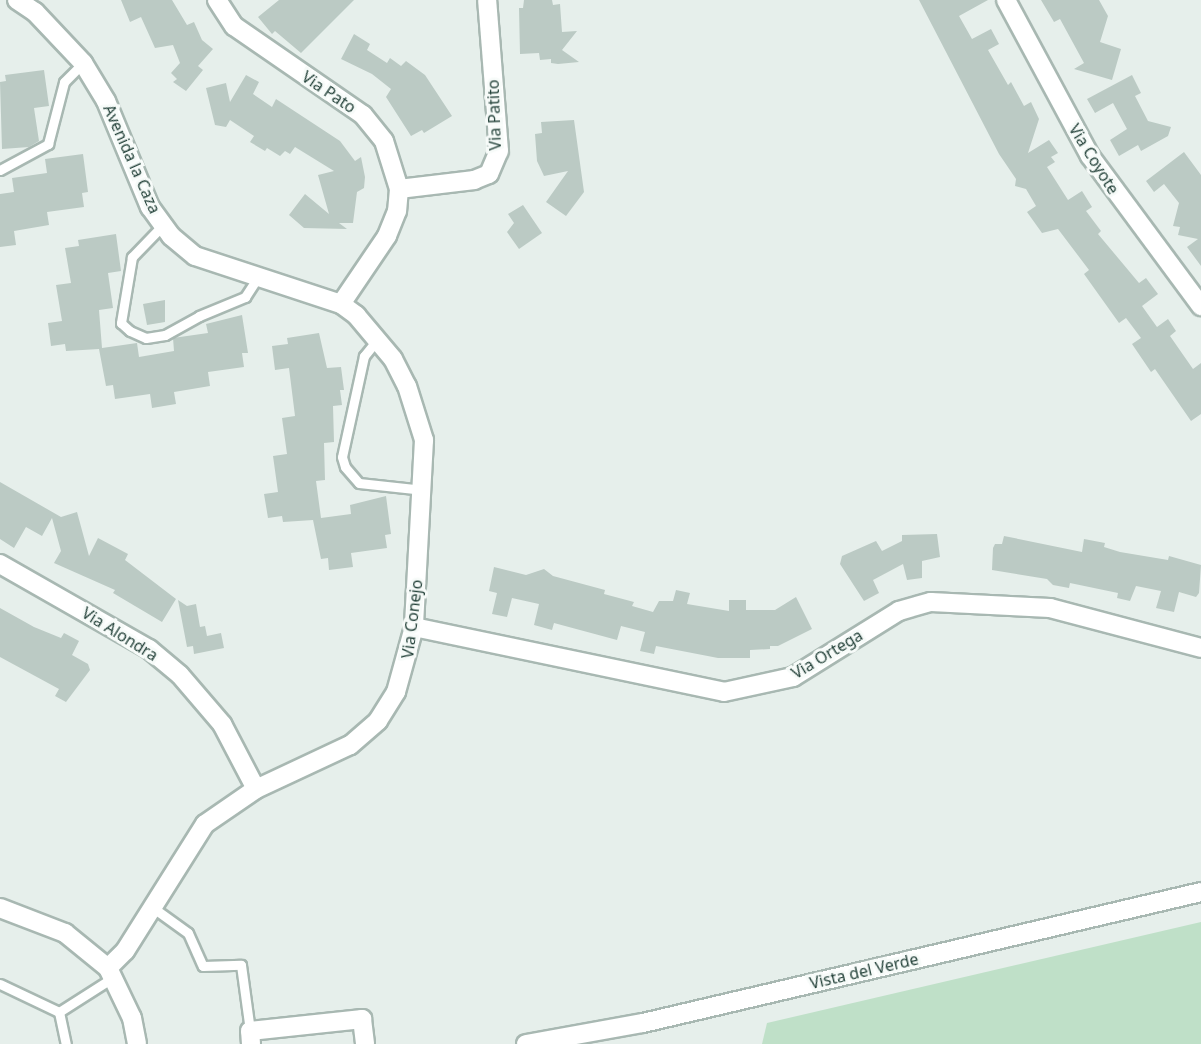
<!DOCTYPE html>
<html>
<head>
<meta charset="utf-8">
<style>
	body { margin:0 }
	#map { position:relative; width:1201px; height:1044px; overflow:hidden; background:#e6efeb; font-family:"Noto Sans",sans-serif }
	div>[style] { position:absolute }
	.green>* { inset:0; background:#bfe0c8 }
	.building>* { inset:0; background:#bbcac4 }
	.roads { filter:drop-shadow(2px 0 #a8b8b2) drop-shadow(-2px 0 #a8b8b2) drop-shadow(0 2px #a8b8b2) drop-shadow(0 -2px #a8b8b2) }
	.lane>* { height:9px; margin:-4.5px; padding:0 4.5px; transform-origin:4.5px; border-radius:4.5px; background:#fff }
	.street>* { height:18px; margin:-9px; padding:0 9px; transform-origin:9px; border-radius:9px; background:#fff }
	.secondary>* { height:18px; margin:-9px; padding:0 9px; transform-origin:9px; border-radius:9px; background:#fff }
	span { translate:-50% -50%; white-space:nowrap; text-align:center; line-height:1.15; -webkit-text-stroke:6px #f7fbf9; paint-order:stroke }
	.street-label { font-size:16px; color:#24423a }
</style>
</head>
<body>
<div id="map">
	<div class="green">
		<div style="clip-path:polygon(1201px 922px,1201px 1044px,762px 1044px,767px 1023px)"></div>
	</div>
	<div class="building">
		<div style="clip-path:polygon(121px 0,172px 0,187px 25px,194px 22px,202px 40px,213px 49px,198px 66px,203px 70px,186px 91px,173px 82px,177px 79px,171px 73px,180px 63px,173px 45px,155px 48px,141px 17px,130px 22px)"></div>
		<div style="clip-path:polygon(279px 0,354px 0,301px 53px,275px 31px,272px 34px,258px 17px)"></div>
		<div style="clip-path:polygon(524px 0,552px 0,553px 5px,560px 4px,562px 32px,577px 31px,562px 50px,579px 62px,558px 64px,551px 63px,551px 59px,540px 60px,539px 53px,520px 54px,519px 8px,523px 8px)"></div>
		<div style="clip-path:polygon(919px 0,988px 0,959px 16px,972px 39px,991px 29px,999px 44px,988px 50px,1008px 85px,1011px 82px,1024px 106px,1031px 102px,1039px 119px,1028px 153px,1049px 140px,1058px 153px,1051px 157px,1055px 162px,1047px 167px,1068px 200px,1082px 191px,1092px 207px,1086px 211px,1101px 231px,1098px 234px,1139px 283px,1146px 278px,1158px 294px,1142px 306px,1157px 327px,1168px 319px,1176px 331px,1170px 336px,1193px 369px,1201px 363px,1201px 414px,1191px 421px,1155px 369px,1151px 372px,1132px 344px,1141px 338px,1126px 318px,1119px 323px,1084px 274px,1089px 270px,1058px 229px,1042px 233px,1027px 212px,1036px 206px,1026px 189px,1015px 186px,1016px 179px,999px 154px)"></div>
		<div style="clip-path:polygon(1041px 0,1099px 0,1108px 16px,1100px 42px,1121px 49px,1112px 80px,1074px 69px,1084px 63px,1060px 19px,1054px 22px)"></div>
		<div style="clip-path:polygon(354px 34px,370px 44px,367px 50px,387px 63px,390px 58px,401px 66px,406px 61px,425px 75px,452px 116px,424px 133px,422px 130px,411px 136px,386px 97px,391px 89px,372px 74px,341px 59px)"></div>
		<div style="clip-path:polygon(44px 70px,49px 106px,34px 108px,39px 141px,29px 147px,2px 149px,0 82px,6px 81px,5px 75px)"></div>
		<div style="clip-path:polygon(246px 75px,259px 82px,253px 94px,272px 107px,276px 99px,340px 141px,355px 161px,361px 157px,365px 177px,364px 188px,357px 192px,353px 223px,339px 223px,347px 229px,304px 228px,289px 215px,305px 194px,329px 214px,318px 175px,334px 171px,295px 147px,290px 154px,285px 151px,280px 156px,267px 148px,265px 151px,250px 142px,254px 136px,230px 120px,226px 127px,215px 125px,206px 88px,226px 83px,230px 102px)"></div>
		<div style="clip-path:polygon(1132px 75px,1141px 93px,1135px 96px,1148px 121px,1171px 127px,1168px 136px,1141px 151px,1138px 145px,1119px 156px,1110px 140px,1127px 129px,1113px 103px,1095px 113px,1087px 99px)"></div>
		<div style="clip-path:polygon(574px 120px,584px 192px,566px 216px,546px 202px,568px 171px,544px 176px,537px 161px,535px 134px,542px 133px,541px 122px)"></div>
		<div style="clip-path:polygon(1184px 152px,1201px 175px,1201px 266px,1187px 247px,1198px 239px,1178px 235px,1180px 227px,1173px 226px,1179px 203px,1164px 184px,1154px 192px,1146px 181px)"></div>
		<div style="clip-path:polygon(83px 154px,88px 192px,82px 193px,84px 207px,47px 212px,49px 225px,14px 231px,16px 245px,0 247px,0 194px,14px 192px,12px 178px,47px 173px,45px 159px)"></div>
		<div style="clip-path:polygon(523px 205px,542px 233px,519px 249px,507px 232px,514px 223px,508px 214px)"></div>
		<div style="clip-path:polygon(116px 234px,121px 271px,108px 273px,113px 308px,99px 310px,102px 348px,137px 343px,139px 357px,174px 351px,173px 338px,208px 333px,206px 324px,242px 315px,248px 353px,242px 353px,244px 367px,208px 372px,210px 386px,174px 392px,176px 404px,152px 408px,150px 394px,115px 399px,113px 385px,106px 386px,99px 349px,66px 351px,65px 344px,51px 346px,48px 323px,62px 321px,56px 285px,71px 283px,65px 248px,79px 246px,78px 240px)"></div>
		<div style="clip-path:polygon(165px 300px,165px 322px,147px 325px,143px 304px)"></div>
		<div style="clip-path:polygon(319px 333px,327px 368px,341px 367px,344px 390px,340px 390px,342px 405px,333px 406px,334px 442px,324px 443px,325px 480px,316px 481px,321px 518px,351px 514px,350px 505px,386px 496px,391px 534px,385px 535px,387px 548px,351px 553px,353px 567px,329px 570px,328px 558px,321px 559px,313px 520px,283px 522px,282px 516px,268px 518px,264px 494px,278px 492px,273px 456px,287px 454px,282px 418px,295px 416px,289px 368px,275px 370px,272px 346px,288px 344px,287px 338px)"></div>
		<div style="clip-path:polygon(0 482px,61px 517px,77px 512px,89px 556px,98px 538px,128px 554px,125px 560px,176px 599px,162px 622px,113px 593px,115px 590px,54px 563px,61px 551px,52px 518px,42px 536px,26px 527px,14px 548px,0 539px)"></div>
		<div style="clip-path:polygon(937px 534px,940px 557px,922px 561px,922px 578px,907px 580px,903px 564px,873px 580px,879px 593px,864px 601px,840px 564px,842px 556px,876px 541px,882px 551px,902px 541px,902px 535px)"></div>
		<div style="clip-path:polygon(1004px 536px,1082px 552px,1084px 539px,1105px 543px,1104px 547px,1120px 552px,1168px 560px,1169px 556px,1201px 565px,1199px 593px,1196px 597px,1179px 592px,1174px 612px,1156px 608px,1161px 591px,1136px 586px,1130px 601px,1117px 598px,1118px 593px,1070px 583px,1069px 588px,1053px 585px,1047px 579px,992px 570px,993px 548px,995px 544px,1002px 544px)"></div>
		<div style="clip-path:polygon(494px 567px,526px 575px,544px 569px,553px 576px,605px 590px,604px 594px,634px 602px,632px 606px,653px 612px,659px 601px,673px 601px,676px 590px,690px 593px,687px 604px,729px 611px,729px 600px,746px 600px,746px 610px,775px 610px,796px 597px,812px 629px,778px 646px,770px 646px,770px 649px,750px 650px,750px 658px,718px 658px,656px 646px,654px 654px,640px 651px,645px 632px,621px 626px,617px 640px,554px 623px,552px 630px,534px 625px,539px 604px,512px 598px,507px 617px,492px 614px,497px 593px,489px 591px)"></div>
		<div style="clip-path:polygon(178px 600px,187px 606px,196px 604px,200px 627px,205px 626px,207px 636px,221px 633px,224px 648px,194px 654px,193px 646px,187px 647px)"></div>
		<div style="clip-path:polygon(0 608px,34px 627px,61px 638px,64px 633px,79px 641px,72px 655px,88px 664px,90px 670px,66px 702px,55px 696px,59px 689px,0 657px)"></div>
	</div>
	<div class="roads">
		<div class="lane">
			<div style="left:0;top:170px;width:55px;rotate:-28.4deg"></div>
			<div style="left:48px;top:144px;width:64px;rotate:-75.5deg"></div>
			<div style="left:64px;top:82px;width:27px;rotate:-45deg"></div>
			<div style="left:163px;top:225px;width:45px;rotate:134.1deg"></div>
			<div style="left:132px;top:257px;width:67px;rotate:99.5deg"></div>
			<div style="left:121px;top:323px;width:12px;rotate:42deg"></div>
			<div style="left:130px;top:331px;width:17px;rotate:24deg"></div>
			<div style="left:146px;top:338px;width:19px;rotate:-9deg"></div>
			<div style="left:165px;top:335px;width:39px;rotate:-29deg"></div>
			<div style="left:199px;top:316px;width:50px;rotate:-22.4deg"></div>
			<div style="left:245px;top:297px;width:24px;rotate:-57deg"></div>
			<div style="left:377px;top:340px;width:21px;rotate:129deg"></div>
			<div style="left:364px;top:356px;width:103px;rotate:102.3deg"></div>
			<div style="left:342px;top:457px;width:10px;rotate:73deg"></div>
			<div style="left:345px;top:467px;width:21px;rotate:49deg"></div>
			<div style="left:359px;top:483px;width:65px;rotate:6.1deg"></div>
			<div style="left:152px;top:907px;width:44px;rotate:35.8deg"></div>
			<div style="left:188px;top:933px;width:36px;rotate:66deg"></div>
			<div style="left:203px;top:966px;width:38px;rotate:-2deg"></div>
			<div style="left:241px;top:965px;width:67px;rotate:82.2deg"></div>
			<div style="left:0;top:984px;width:65px;rotate:25.4deg"></div>
			<div style="left:59px;top:1012px;width:65px;rotate:-32.5deg"></div>
			<div style="left:59px;top:1012px;width:33px;rotate:78deg"></div>
		</div>
		<div class="street">
			<div style="left:17px;top:0;width:22px;rotate:34deg"></div>
			<div style="left:35px;top:12px;width:70px;rotate:46.7deg"></div>
			<div style="left:83px;top:63px;width:44px;rotate:58.8deg"></div>
			<div style="left:106px;top:101px;width:115px;rotate:67.5deg"></div>
			<div style="left:150px;top:207px;width:36px;rotate:54deg"></div>
			<div style="left:171px;top:236px;width:31px;rotate:40deg"></div>
			<div style="left:195px;top:256px;width:154px;rotate:18.2deg"></div>
			<div style="left:341px;top:304px;width:19px;rotate:36deg"></div>
			<div style="left:356px;top:315px;width:57px;rotate:49.9deg"></div>
			<div style="left:393px;top:359px;width:30px;rotate:63deg"></div>
			<div style="left:407px;top:386px;width:57px;rotate:72.5deg"></div>
			<div style="left:424px;top:440px;width:187px;rotate:93.1deg"></div>
			<div style="left:414px;top:627px;width:67px;rotate:105.5deg"></div>
			<div style="left:396px;top:692px;width:34px;rotate:122deg"></div>
			<div style="left:378px;top:721px;width:37px;rotate:139deg"></div>
			<div style="left:350px;top:745px;width:104px;rotate:154.9deg"></div>
			<div style="left:256px;top:789px;width:62px;rotate:145.5deg"></div>
			<div style="left:205px;top:824px;width:150px;rotate:122.2deg"></div>
			<div style="left:125px;top:951px;width:24px;rotate:135deg"></div>
			<div style="left:217px;top:0;width:31px;rotate:57deg"></div>
			<div style="left:234px;top:26px;width:157px;rotate:34.6deg"></div>
			<div style="left:363px;top:115px;width:33px;rotate:51deg"></div>
			<div style="left:384px;top:141px;width:50px;rotate:72.6deg"></div>
			<div style="left:399px;top:189px;width:22px;rotate:95deg"></div>
			<div style="left:397px;top:211px;width:27px;rotate:112deg"></div>
			<div style="left:387px;top:236px;width:82px;rotate:124.1deg"></div>
			<div style="left:1006px;top:0;width:177px;rotate:61.7deg"></div>
			<div style="left:1090px;top:156px;width:187px;rotate:53.5deg"></div>
			<div style="left:399px;top:189px;width:76px;rotate:-6.8deg"></div>
			<div style="left:474px;top:180px;width:16px;rotate:-22deg"></div>
			<div style="left:489px;top:174px;width:25px;rotate:-67deg"></div>
			<div style="left:499px;top:151px;width:151px;rotate:-94.5deg"></div>
			<div style="left:0;top:564px;width:172px;rotate:29.7deg"></div>
			<div style="left:149px;top:649px;width:40px;rotate:40deg"></div>
			<div style="left:180px;top:675px;width:65px;rotate:49.4deg"></div>
			<div style="left:222px;top:724px;width:73px;rotate:62.4deg"></div>
			<div style="left:414px;top:627px;width:317px;rotate:11.8deg"></div>
			<div style="left:724px;top:692px;width:71px;rotate:-12.3deg"></div>
			<div style="left:793px;top:677px;width:125px;rotate:-31.9deg"></div>
			<div style="left:899px;top:611px;width:33px;rotate:-16deg"></div>
			<div style="left:931px;top:602px;width:119px;rotate:2.9deg"></div>
			<div style="left:1050px;top:608px;width:156px;rotate:14.8deg"></div>
			<div style="left:0;top:908px;width:70px;rotate:21deg"></div>
			<div style="left:65px;top:933px;width:55px;rotate:39.1deg"></div>
			<div style="left:108px;top:968px;width:55px;rotate:64.4deg"></div>
			<div style="left:132px;top:1018px;width:26px;rotate:79deg"></div>
			<div style="left:251px;top:1044px;width:13px;rotate:-94deg"></div>
			<div style="left:250px;top:1031px;width:113px;rotate:-6.1deg"></div>
			<div style="left:362px;top:1019px;width:25px;rotate:83deg"></div>
		</div>
		<div class="secondary">
			<div style="left:526px;top:1044px;width:119px;rotate:-10.2deg"></div>
			<div style="left:643px;top:1023px;width:573px;rotate:-13.21deg"></div>
		</div>
	</div>
	<div class="street-label">
		<span style="left:329px;top:92px;rotate:34deg">Via Pato</span>
		<span style="left:494px;top:115px;rotate:-92deg">Via Patito</span>
		<span style="left:132px;top:159px;rotate:66deg">Avenida la Caza</span>
		<span style="left:1094px;top:159px;rotate:58deg">Via Coyote</span>
		<span style="left:412px;top:619px;rotate:-83deg">Via Conejo</span>
		<span style="left:120px;top:634px;rotate:32deg">Via Alondra</span>
		<span style="left:827px;top:654px;rotate:-31deg">Via Ortega</span>
		<span style="left:864px;top:971px;rotate:-13deg">Vista del Verde</span>
	</div>
</div>
</body>
</html>
